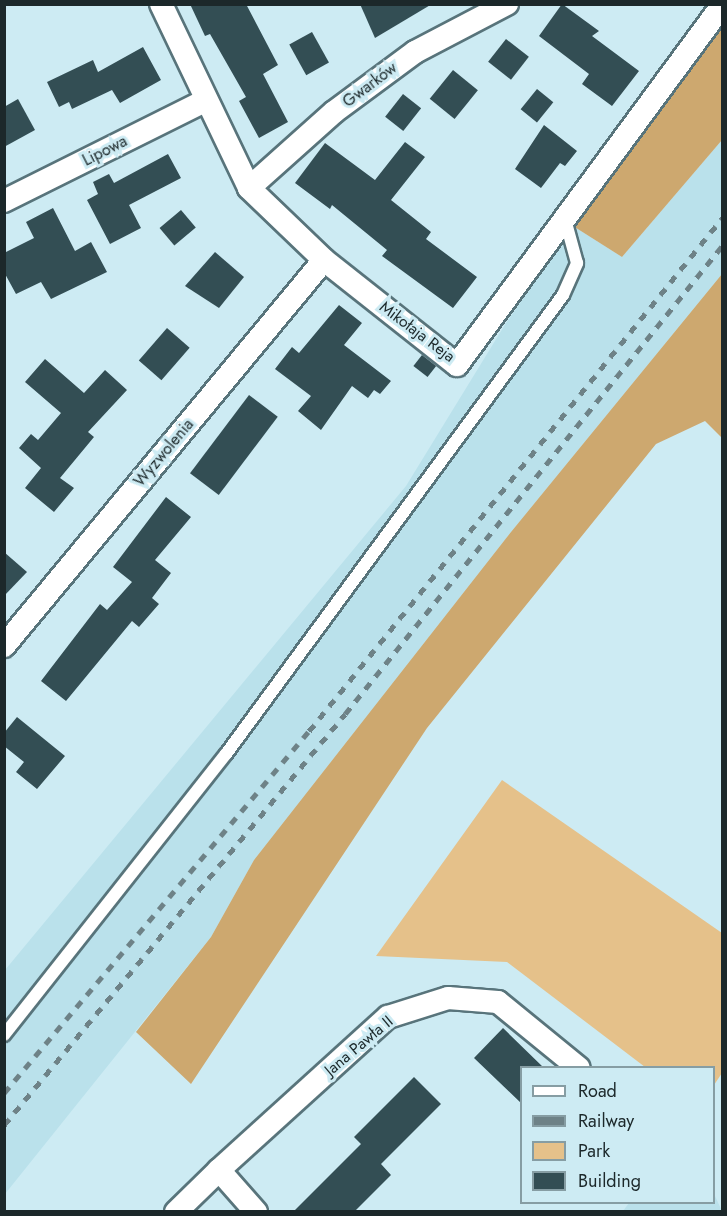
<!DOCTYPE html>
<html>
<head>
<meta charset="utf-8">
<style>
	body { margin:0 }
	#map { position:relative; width:727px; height:1216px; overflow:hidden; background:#cdebf3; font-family:Jost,sans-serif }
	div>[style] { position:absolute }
	.built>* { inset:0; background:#bae1eb }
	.green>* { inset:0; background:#e5c18a }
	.forest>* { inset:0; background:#cda86f }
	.building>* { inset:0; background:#334e54; transform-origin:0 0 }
	.roads { filter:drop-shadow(2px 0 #58747b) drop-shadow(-2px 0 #58747b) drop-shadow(0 2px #58747b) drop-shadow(0 -2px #58747b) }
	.service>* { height:12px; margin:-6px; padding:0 6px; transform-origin:6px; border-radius:6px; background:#fff }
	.minor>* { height:22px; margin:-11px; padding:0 11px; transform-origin:11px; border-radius:11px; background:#fff }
	.rail>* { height:4.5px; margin-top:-2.25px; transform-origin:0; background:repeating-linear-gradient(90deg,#6e8287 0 8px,transparent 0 16px) }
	span { translate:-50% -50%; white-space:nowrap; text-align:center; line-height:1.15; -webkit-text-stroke:6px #cdebf3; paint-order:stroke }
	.street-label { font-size:16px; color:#1c282a }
	.frame { position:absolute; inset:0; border:6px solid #1c282a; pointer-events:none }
	.legend { position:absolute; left:520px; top:1066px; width:195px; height:138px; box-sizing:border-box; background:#cdebf3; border:2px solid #869da3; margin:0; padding:8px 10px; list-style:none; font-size:18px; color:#1c282a }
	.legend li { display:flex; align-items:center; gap:12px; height:30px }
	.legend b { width:30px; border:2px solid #869da3 }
</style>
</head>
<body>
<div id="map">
	<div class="built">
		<div style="clip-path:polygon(722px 140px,722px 274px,511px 532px,254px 860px,211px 937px,5px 1194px,5px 970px,406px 486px,506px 323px,573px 226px,622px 257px)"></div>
		<div style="clip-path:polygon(714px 1194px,722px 1211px,623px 1211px,629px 1203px,714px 1202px)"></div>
	</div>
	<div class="green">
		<div style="clip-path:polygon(502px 780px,722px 933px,722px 1073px,714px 1085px,714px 1068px,645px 1067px,507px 962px,376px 956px)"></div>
	</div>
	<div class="forest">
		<div style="clip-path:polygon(722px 15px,722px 140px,622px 257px,573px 226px)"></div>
		<div style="clip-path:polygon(722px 274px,722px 438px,705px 421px,656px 444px,427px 728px,191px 1084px,136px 1032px,211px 937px,254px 860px,511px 532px)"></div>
	</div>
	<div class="building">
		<div style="clip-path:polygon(190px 4px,246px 4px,278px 65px,263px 74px,288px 122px,259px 138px,239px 101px,246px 97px,210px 34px,205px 36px)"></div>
		<div style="clip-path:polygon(360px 4px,432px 4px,375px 38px)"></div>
		<div style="clip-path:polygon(562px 4px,599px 31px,592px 36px,639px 71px,612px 106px,582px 84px,589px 74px,539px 36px)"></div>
		<div style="left:312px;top:32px;width:35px;height:26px;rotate:61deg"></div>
		<div style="left:506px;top:39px;width:29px;height:29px;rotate:38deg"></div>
		<div style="clip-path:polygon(143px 47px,161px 80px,120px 103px,112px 90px,72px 109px,69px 102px,59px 107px,47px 82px,93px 60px,98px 72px)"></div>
		<div style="left:453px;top:70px;width:32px;height:37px;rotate:39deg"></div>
		<div style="left:537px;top:89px;width:21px;height:26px;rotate:39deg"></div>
		<div style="left:403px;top:94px;width:23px;height:29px;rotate:38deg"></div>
		<div style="clip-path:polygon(18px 99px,35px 130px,4px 147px,4px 107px)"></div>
		<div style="clip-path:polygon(544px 125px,577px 151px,565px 166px,560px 163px,541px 188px,515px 169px)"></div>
		<div style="clip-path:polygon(405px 142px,425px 157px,391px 200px,431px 232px,426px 239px,477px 277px,453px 308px,382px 256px,387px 250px,332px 205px,330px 209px,295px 183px,325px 143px,375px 180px)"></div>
		<div style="clip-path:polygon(168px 154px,181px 178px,129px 205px,141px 228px,110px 244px,87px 200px,98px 194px,93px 182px,109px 174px,114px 183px)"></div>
		<div style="clip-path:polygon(53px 208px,75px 251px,91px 242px,107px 272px,51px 299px,41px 282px,16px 294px,4px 272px,4px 253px,34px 238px,26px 222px)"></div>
		<div style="left:181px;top:210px;width:23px;height:28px;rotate:50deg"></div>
		<div style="clip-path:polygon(215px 252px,244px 277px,219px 308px,185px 286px)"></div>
		<div style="clip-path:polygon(339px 305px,362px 323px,344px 345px,391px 381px,380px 394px,374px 390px,368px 398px,352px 386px,321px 430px,298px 411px,311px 396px,275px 369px,292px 347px,299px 353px)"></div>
		<div style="left:167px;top:328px;width:30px;height:43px;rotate:41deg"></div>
		<div style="left:422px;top:355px;width:18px;height:14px;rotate:38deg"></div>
		<div style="clip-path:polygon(45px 359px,84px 393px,105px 370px,127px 390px,88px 432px,94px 437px,60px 478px,74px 488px,54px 512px,25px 488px,41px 468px,19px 448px,31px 434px,38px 440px,61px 413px,25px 382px)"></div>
		<div style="left:249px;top:395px;width:36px;height:98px;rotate:37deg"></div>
		<div style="clip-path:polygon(166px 497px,191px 517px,155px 560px,171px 573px,152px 598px,159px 604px,139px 627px,132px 621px,66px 701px,41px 681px,100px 604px,107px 610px,132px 582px,113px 567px)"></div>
		<div style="clip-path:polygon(4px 552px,27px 572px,4px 596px)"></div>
		<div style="clip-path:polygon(17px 717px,65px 756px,37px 789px,16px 772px,24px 762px,4px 746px,4px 733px)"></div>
		<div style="clip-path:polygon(503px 1028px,544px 1068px,522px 1068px,522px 1104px,474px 1058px)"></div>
		<div style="clip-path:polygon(414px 1077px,441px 1104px,381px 1164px,391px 1175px,354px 1212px,293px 1212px,361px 1144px,354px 1137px)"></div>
	</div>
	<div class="roads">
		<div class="service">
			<div style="left:4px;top:1035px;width:358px;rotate:-51.7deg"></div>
			<div style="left:226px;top:754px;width:569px;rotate:-53.71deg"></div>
			<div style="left:563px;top:295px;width:35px;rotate:-66deg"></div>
			<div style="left:577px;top:263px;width:46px;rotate:-105.3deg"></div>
		</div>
		<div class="minor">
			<div style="left:161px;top:4px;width:204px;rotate:64.4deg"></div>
			<div style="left:249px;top:188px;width:104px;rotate:43.8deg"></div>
			<div style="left:324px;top:260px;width:169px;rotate:38.3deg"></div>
			<div style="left:457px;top:365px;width:447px;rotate:-53.6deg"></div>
			<div style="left:249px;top:188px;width:114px;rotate:-41.8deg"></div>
			<div style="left:334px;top:112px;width:101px;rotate:-36.5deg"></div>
			<div style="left:415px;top:52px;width:104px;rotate:-27.6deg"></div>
			<div style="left:4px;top:201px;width:225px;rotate:-26.5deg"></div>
			<div style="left:4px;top:646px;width:501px;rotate:-50.34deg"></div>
			<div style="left:176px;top:1212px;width:60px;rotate:-44.3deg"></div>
			<div style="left:256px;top:1212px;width:56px;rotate:-131.4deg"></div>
			<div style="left:219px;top:1170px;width:228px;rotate:-42.2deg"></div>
			<div style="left:388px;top:1017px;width:63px;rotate:-17.6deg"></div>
			<div style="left:448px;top:998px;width:50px;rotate:4.6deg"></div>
			<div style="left:498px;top:1002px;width:104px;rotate:39.2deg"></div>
		</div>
	</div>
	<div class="rail">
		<div style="left:4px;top:1093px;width:473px;rotate:-49.9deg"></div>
		<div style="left:309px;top:731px;width:659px;rotate:-51.16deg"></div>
		<div style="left:4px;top:1125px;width:534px;rotate:-50.32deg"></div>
		<div style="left:345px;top:714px;width:601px;rotate:-51.15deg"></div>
	</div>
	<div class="street-label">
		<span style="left:370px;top:85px;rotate:-37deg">Gwarków</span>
		<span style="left:105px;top:151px;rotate:-27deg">Lipowa</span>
		<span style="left:417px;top:332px;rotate:37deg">Mikołaja Reja</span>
		<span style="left:164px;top:453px;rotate:-50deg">Wyzwolenia</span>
		<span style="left:359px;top:1046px;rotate:-40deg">Jana Pawła II</span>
	</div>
	<div class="frame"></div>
	<ul class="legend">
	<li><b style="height:8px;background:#fff"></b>Road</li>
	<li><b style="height:8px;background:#6e8287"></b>Railway</li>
	<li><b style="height:16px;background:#e5c18a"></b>Park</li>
	<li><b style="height:16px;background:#334e54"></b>Building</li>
	</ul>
</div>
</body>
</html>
